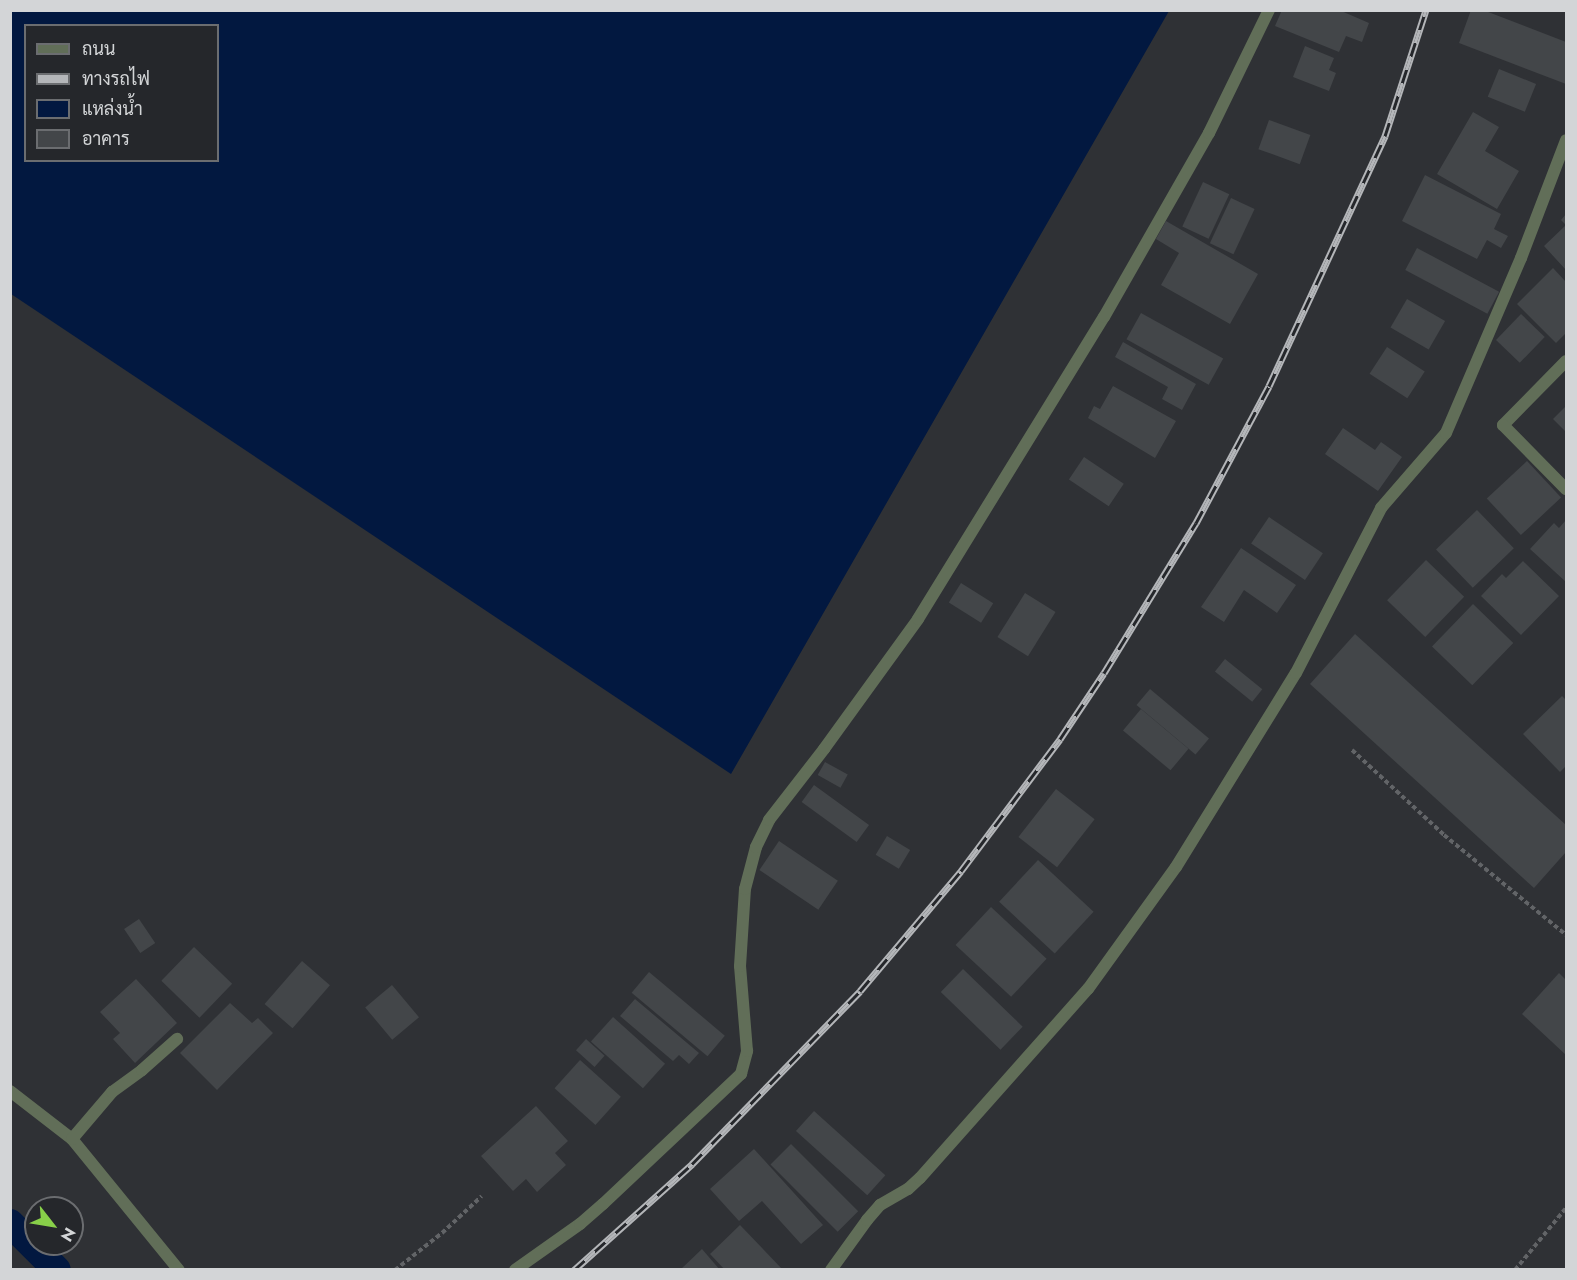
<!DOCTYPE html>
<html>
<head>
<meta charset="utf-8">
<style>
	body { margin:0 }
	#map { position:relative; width:1577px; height:1280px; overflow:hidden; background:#2f3135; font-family:Jost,Sarabun,sans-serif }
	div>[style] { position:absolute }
	.water>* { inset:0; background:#021840 }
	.canal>* { height:28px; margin:-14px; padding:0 14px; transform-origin:14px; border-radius:14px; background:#021840 }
	.building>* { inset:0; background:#434649; transform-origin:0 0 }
	.path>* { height:4px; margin-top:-2px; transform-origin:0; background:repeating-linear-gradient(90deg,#626467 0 4.5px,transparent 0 7.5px) }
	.minor>* { height:12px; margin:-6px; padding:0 6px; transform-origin:6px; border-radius:6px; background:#616e58 }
	.rail>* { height:7px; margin-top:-3.5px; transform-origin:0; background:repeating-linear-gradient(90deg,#25272b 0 14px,#b4b6b9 0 28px); box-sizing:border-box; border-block:2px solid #b4b6b9 }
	span { translate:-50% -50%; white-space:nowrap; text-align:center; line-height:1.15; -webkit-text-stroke:4.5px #25272b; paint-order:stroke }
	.frame { position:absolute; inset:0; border:12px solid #d3d5d7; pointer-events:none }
	.legend { position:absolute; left:24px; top:24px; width:195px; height:138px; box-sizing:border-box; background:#25272b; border:2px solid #6b6d70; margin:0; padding:8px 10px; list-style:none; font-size:18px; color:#d3d5d7 }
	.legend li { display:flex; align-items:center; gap:12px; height:30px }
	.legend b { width:30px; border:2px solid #6b6d70 }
	.north { position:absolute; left:24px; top:1196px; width:60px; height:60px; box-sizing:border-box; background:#25272b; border:2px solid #6b6d70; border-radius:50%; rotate:121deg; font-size:16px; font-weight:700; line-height:24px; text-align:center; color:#d3d5d7 }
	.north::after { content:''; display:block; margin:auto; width:21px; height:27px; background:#88cf49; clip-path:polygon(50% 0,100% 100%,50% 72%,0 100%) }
</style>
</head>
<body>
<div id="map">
	<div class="water">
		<div style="clip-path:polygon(evenodd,10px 11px,11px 10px,1169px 11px,731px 774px,11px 294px,10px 11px,26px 26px,218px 26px,218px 160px,26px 160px,26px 26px)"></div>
	</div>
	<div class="canal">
		<div style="left:10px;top:1223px;width:66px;rotate:45deg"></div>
	</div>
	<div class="building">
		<div style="clip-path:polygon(1282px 10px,1339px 10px,1369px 23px,1362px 42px,1346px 36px,1339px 52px,1275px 26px)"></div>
		<div style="clip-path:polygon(1471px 10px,1483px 10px,1566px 42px,1566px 84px,1459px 43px)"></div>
		<div style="clip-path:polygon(1305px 46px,1334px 58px,1329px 70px,1336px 73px,1329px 91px,1293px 77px)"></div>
		<div style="left:1499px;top:69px;width:40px;height:30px;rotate:22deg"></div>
		<div style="clip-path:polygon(1473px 112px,1499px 127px,1485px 151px,1519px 171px,1497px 209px,1437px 174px)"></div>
		<div style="left:1269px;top:120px;width:44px;height:31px;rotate:20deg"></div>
		<div style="clip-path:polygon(1425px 175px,1501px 214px,1494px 229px,1508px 236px,1501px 248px,1487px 240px,1477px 259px,1402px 221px)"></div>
		<div style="left:1203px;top:182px;width:29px;height:49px;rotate:25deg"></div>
		<div style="left:1231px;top:198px;width:26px;height:50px;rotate:25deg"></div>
		<div style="clip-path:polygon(1566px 214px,1566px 270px,1544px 246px,1566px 225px,1561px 220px)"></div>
		<div style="clip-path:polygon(1166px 221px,1258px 274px,1230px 324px,1161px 285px,1179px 253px,1156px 239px)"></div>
		<div style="left:1417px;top:248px;width:93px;height:25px;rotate:28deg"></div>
		<div style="clip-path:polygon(1553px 268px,1566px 282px,1566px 333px,1556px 343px,1517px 304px)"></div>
		<div style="left:1407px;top:299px;width:44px;height:33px;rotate:30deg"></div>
		<div style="left:1141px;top:313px;width:94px;height:30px;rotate:29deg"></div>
		<div style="left:1521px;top:314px;width:33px;height:36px;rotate:44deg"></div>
		<div style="clip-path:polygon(1123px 342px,1196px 384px,1182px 410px,1162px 399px,1168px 387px,1115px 357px)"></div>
		<div style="left:1387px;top:347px;width:45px;height:32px;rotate:33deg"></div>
		<div style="clip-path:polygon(1113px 386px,1176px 421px,1155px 458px,1088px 418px,1094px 406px,1100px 409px)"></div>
		<div style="clip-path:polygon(1566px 406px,1566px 432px,1553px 419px)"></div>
		<div style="clip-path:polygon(1343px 428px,1375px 450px,1381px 442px,1402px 457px,1378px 491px,1325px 454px)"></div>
		<div style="left:1084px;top:457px;width:48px;height:27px;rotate:34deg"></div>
		<div style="left:1527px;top:461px;width:50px;height:55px;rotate:47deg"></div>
		<div style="left:1477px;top:510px;width:53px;height:57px;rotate:46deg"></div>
		<div style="left:1269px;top:517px;width:65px;height:32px;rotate:34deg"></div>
		<div style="clip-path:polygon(1566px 520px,1566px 582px,1530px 549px,1554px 523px,1559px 528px)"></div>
		<div style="clip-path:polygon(1241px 548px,1296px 585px,1277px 613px,1244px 590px,1224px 622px,1201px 607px)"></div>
		<div style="left:1426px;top:560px;width:53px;height:56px;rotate:44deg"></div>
		<div style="clip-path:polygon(1523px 561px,1559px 596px,1521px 635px,1481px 596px,1502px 574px,1506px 578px)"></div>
		<div style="left:961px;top:583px;width:38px;height:23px;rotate:32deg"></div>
		<div style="left:1025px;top:593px;width:36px;height:52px;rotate:32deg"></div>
		<div style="left:1473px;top:604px;width:56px;height:59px;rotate:44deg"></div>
		<div style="clip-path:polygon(1355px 634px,1566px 825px,1566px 852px,1534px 888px,1310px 684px)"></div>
		<div style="left:1225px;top:659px;width:48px;height:16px;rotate:39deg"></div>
		<div style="left:1150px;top:689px;width:77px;height:21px;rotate:40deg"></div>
		<div style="clip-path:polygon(1562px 696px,1566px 700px,1566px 766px,1560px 772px,1523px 734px)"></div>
		<div style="left:1141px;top:709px;width:62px;height:28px;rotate:40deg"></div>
		<div style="left:825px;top:762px;width:26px;height:15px;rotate:29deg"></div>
		<div style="left:814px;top:785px;width:68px;height:21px;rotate:36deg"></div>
		<div style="left:1056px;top:789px;width:49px;height:61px;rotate:38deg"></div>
		<div style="left:887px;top:836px;width:27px;height:22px;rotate:31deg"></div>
		<div style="left:779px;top:841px;width:71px;height:35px;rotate:34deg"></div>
		<div style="left:1038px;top:860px;width:76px;height:57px;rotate:43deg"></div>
		<div style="left:991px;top:907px;width:76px;height:52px;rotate:43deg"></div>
		<div style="left:139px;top:919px;width:29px;height:18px;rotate:56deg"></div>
		<div style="left:194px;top:947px;width:53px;height:47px;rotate:44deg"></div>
		<div style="left:302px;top:961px;width:37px;height:57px;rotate:41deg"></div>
		<div style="left:963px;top:969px;width:83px;height:32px;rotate:44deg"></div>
		<div style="left:649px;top:972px;width:99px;height:27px;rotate:40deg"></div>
		<div style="clip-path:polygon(1559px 973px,1566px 980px,1566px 1055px,1522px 1014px)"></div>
		<div style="clip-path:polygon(136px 979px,177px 1023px,135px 1063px,113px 1039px,120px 1033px,100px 1012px)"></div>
		<div style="left:392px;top:985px;width:42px;height:35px;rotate:50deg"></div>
		<div style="clip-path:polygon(635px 999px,699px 1053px,689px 1064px,679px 1055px,673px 1061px,620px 1016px)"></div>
		<div style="clip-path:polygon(230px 1003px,252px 1023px,258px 1018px,273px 1033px,217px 1090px,180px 1053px)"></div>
		<div style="left:613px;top:1017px;width:70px;height:33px;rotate:42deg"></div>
		<div style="left:586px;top:1039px;width:25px;height:15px;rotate:42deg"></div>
		<div style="left:580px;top:1060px;width:55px;height:38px;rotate:42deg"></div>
		<div style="clip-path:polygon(536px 1106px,568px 1141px,555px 1153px,566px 1165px,537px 1192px,526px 1179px,513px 1191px,481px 1156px)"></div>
		<div style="left:814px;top:1111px;width:96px;height:27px;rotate:42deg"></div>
		<div style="left:791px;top:1144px;width:95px;height:29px;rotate:45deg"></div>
		<div style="clip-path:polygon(754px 1149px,823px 1225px,801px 1244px,762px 1201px,739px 1221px,710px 1189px)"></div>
		<div style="clip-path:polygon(740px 1225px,783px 1270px,725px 1270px,710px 1254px)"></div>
		<div style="clip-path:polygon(702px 1249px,720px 1270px,680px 1270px)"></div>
	</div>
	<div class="path">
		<div style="left:1352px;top:750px;width:125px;rotate:42.7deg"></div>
		<div style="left:1444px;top:835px;width:158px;rotate:39.3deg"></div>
		<div style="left:395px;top:1270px;width:60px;rotate:-38.2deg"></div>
		<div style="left:442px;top:1233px;width:54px;rotate:-42.8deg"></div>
		<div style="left:1515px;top:1270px;width:80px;rotate:-50.6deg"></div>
	</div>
	<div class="minor">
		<div style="left:1566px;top:361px;width:90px;rotate:134.5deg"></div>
		<div style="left:1503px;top:425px;width:90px;rotate:45.5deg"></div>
		<div style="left:10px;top:1091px;width:78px;rotate:37.7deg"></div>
		<div style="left:72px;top:1139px;width:169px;rotate:50.8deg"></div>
		<div style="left:72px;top:1139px;width:62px;rotate:-49.6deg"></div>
		<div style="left:112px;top:1092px;width:37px;rotate:-36deg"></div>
		<div style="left:142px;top:1070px;width:47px;rotate:-41.5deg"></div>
		<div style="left:515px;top:1270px;width:80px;rotate:-35.3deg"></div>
		<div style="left:580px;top:1224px;width:30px;rotate:-41deg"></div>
		<div style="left:603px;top:1204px;width:190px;rotate:-43.3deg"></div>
		<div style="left:741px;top:1074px;width:24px;rotate:-75deg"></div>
		<div style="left:747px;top:1051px;width:85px;rotate:-94.7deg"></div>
		<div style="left:740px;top:966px;width:77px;rotate:-86.3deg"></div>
		<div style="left:745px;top:889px;width:43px;rotate:-75.3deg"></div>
		<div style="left:756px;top:847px;width:30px;rotate:-64deg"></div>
		<div style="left:769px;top:820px;width:90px;rotate:-52.2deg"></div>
		<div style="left:824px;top:749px;width:160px;rotate:-54.1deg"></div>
		<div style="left:918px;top:619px;width:355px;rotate:-58.4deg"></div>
		<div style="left:1104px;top:317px;width:212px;rotate:-60.3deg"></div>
		<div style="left:1209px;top:133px;width:137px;rotate:-64deg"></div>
		<div style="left:831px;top:1270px;width:62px;rotate:-54.2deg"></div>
		<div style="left:867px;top:1220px;width:20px;rotate:-49deg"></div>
		<div style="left:880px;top:1205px;width:32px;rotate:-30deg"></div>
		<div style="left:908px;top:1189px;width:16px;rotate:-43deg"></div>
		<div style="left:920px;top:1178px;width:253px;rotate:-48.4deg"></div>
		<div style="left:1088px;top:989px;width:150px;rotate:-54.2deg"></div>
		<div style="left:1176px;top:867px;width:228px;rotate:-58.3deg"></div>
		<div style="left:1296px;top:673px;width:186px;rotate:-62.7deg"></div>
		<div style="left:1381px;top:508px;width:99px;rotate:-49.1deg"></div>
		<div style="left:1446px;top:433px;width:190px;rotate:-66.8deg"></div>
		<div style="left:1521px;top:258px;width:126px;rotate:-69.1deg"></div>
	</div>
	<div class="rail">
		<div style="left:574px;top:1270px;width:159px;rotate:-41.9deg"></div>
		<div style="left:692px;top:1164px;width:241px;rotate:-45.8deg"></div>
		<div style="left:860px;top:991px;width:157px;rotate:-49.9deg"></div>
		<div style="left:961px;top:871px;width:165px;rotate:-53.1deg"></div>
		<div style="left:1060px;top:739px;width:79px;rotate:-56.3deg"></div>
		<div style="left:1104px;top:673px;width:176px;rotate:-58.5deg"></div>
		<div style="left:1196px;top:523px;width:155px;rotate:-61.9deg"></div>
		<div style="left:1269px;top:386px;width:276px;rotate:-65.1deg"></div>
		<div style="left:1385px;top:136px;width:133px;rotate:-72deg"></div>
	</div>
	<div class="frame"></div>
	<ul class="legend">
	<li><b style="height:8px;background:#616e58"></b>ถนน</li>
	<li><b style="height:8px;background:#b4b6b9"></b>ทางรถไฟ</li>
	<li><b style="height:16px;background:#021840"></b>แหล่งน้ำ</li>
	<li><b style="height:16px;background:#434649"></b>อาคาร</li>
	</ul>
	<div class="north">N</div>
</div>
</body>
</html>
